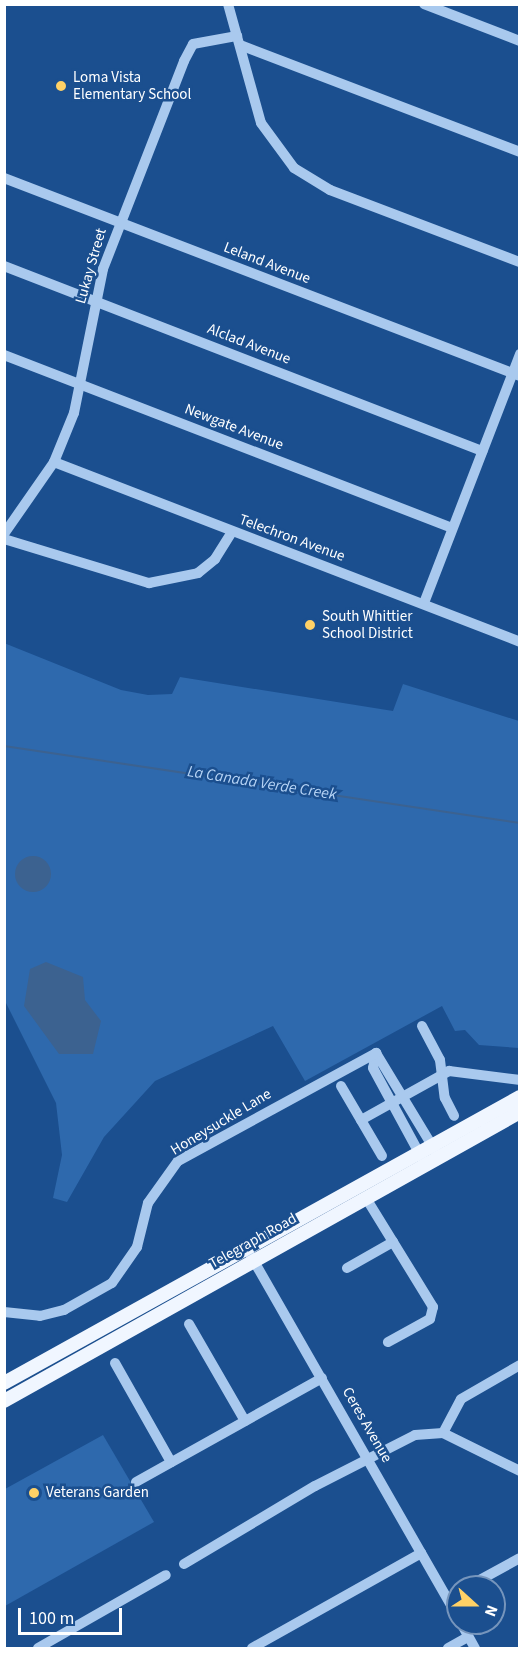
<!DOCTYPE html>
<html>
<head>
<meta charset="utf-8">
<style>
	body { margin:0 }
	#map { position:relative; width:524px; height:1653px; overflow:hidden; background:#1b4f8f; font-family:"Source Sans 3",sans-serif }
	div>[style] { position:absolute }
	.green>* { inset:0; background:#2e69ad }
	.water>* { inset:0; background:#3c6290 }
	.round { border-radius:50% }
	.stream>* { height:2px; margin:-1px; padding:0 1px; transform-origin:1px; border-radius:1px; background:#3c6290 }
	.minor>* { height:10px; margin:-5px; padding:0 5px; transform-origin:5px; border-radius:5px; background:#a9c9ee }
	.major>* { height:14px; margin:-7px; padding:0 7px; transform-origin:7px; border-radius:7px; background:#f0f6ff }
	.dots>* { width:16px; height:16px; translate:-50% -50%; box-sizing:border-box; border:3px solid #1b4f8f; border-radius:50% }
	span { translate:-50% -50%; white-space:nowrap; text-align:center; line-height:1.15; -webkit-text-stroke:5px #1b4f8f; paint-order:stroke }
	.poi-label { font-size:15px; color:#fff }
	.left { translate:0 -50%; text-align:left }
	.street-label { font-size:15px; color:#fff }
	.water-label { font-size:16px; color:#b5d3f5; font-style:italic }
	.frame { position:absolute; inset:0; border:6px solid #fff; pointer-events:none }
	.north { position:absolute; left:446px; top:1575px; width:60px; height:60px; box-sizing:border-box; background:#1b4f8f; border:2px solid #7695bc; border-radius:50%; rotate:111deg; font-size:16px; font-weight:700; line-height:24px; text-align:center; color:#fff }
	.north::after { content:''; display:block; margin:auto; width:21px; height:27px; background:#ffd166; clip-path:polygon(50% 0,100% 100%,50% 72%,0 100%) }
	.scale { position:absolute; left:18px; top:1608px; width:104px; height:27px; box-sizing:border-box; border:3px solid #fff; border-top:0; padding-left:8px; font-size:18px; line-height:21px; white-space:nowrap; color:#fff; -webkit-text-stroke:4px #1b4f8f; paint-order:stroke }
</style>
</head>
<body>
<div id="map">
	<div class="green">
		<div style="clip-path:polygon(4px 643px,121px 690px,148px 695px,172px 694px,180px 677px,393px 711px,403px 684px,519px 721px,519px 1048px,479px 1045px,465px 1030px,455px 1031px,442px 1006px,305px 1081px,273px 1026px,155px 1081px,104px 1137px,67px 1202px,53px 1198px,62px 1155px,56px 1103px,5px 1001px)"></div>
		<div style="clip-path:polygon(103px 1435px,154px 1522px,5px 1606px,5px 1489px)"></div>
	</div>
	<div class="water">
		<div class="round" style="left:15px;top:856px;width:36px;height:36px"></div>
		<div style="clip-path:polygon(46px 962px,83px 977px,85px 1000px,101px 1021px,93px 1054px,59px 1054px,24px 1006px,30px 969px)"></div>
	</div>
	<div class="stream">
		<div style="left:4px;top:746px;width:522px;rotate:8.49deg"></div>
	</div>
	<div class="minor">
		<div style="left:228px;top:4px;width:123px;rotate:74.5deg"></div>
		<div style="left:261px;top:123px;width:56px;rotate:53.7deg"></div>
		<div style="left:294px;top:168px;width:42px;rotate:31.4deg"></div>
		<div style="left:330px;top:190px;width:203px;rotate:20.8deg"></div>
		<div style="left:424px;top:4px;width:103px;rotate:21.1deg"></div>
		<div style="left:240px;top:45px;width:300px;rotate:20.9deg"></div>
		<div style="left:4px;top:178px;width:553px;rotate:20.99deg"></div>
		<div style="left:4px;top:266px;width:513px;rotate:21.16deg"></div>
		<div style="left:4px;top:355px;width:480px;rotate:21.1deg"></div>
		<div style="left:54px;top:462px;width:500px;rotate:21.1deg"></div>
		<div style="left:4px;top:534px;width:88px;rotate:-55.2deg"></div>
		<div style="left:54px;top:462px;width:53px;rotate:-67.8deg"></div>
		<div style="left:74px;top:413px;width:147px;rotate:-78.6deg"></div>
		<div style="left:103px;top:269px;width:223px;rotate:-68.7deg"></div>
		<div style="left:184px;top:61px;width:19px;rotate:-62deg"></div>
		<div style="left:193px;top:44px;width:45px;rotate:-10.3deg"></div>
		<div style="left:4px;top:539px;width:152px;rotate:16.9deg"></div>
		<div style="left:149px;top:583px;width:50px;rotate:-11.5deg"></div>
		<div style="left:198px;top:573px;width:22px;rotate:-39deg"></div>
		<div style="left:215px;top:559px;width:32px;rotate:-58deg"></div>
		<div style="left:424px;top:603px;width:267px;rotate:-68.9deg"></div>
		<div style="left:422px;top:1026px;width:38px;rotate:62deg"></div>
		<div style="left:440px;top:1060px;width:38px;rotate:83deg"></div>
		<div style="left:445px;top:1098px;width:20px;rotate:63deg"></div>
		<div style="left:376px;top:1053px;width:15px;rotate:101deg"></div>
		<div style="left:373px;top:1068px;width:105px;rotate:61.5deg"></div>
		<div style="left:376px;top:1053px;width:116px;rotate:58.8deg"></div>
		<div style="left:341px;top:1086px;width:81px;rotate:59.6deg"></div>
		<div style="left:361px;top:1120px;width:101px;rotate:-29.1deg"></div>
		<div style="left:449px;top:1071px;width:72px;rotate:7.2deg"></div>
		<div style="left:366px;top:1198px;width:128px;rotate:58.4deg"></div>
		<div style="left:433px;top:1307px;width:12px;rotate:104deg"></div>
		<div style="left:430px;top:1319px;width:48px;rotate:151.3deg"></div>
		<div style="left:251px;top:1256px;width:417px;rotate:60.2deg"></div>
		<div style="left:347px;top:1268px;width:53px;rotate:-29.5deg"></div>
		<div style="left:4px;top:1312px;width:36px;rotate:6deg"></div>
		<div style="left:40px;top:1316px;width:25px;rotate:-14deg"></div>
		<div style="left:64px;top:1310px;width:55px;rotate:-29.4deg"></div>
		<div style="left:112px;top:1283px;width:44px;rotate:-55.2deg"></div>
		<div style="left:137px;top:1247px;width:45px;rotate:-76deg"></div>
		<div style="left:148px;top:1203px;width:52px;rotate:-54.5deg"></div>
		<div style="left:178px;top:1161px;width:226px;rotate:-28.6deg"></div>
		<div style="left:189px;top:1324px;width:112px;rotate:60deg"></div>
		<div style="left:115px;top:1363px;width:114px;rotate:60.5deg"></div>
		<div style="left:443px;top:1433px;width:38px;rotate:-62deg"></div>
		<div style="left:461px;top:1399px;width:68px;rotate:-30deg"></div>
		<div style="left:136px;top:1482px;width:213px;rotate:-29.2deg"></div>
		<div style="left:184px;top:1564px;width:152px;rotate:-30.8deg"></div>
		<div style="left:315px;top:1486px;width:112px;rotate:-27deg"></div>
		<div style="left:415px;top:1435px;width:28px;rotate:-4deg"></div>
		<div style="left:443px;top:1433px;width:86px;rotate:26.3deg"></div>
		<div style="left:467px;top:1587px;width:60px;rotate:-28.7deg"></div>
		<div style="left:461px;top:1623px;width:29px;rotate:61deg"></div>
		<div style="left:38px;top:1648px;width:147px;rotate:-29.7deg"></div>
		<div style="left:252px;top:1648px;width:194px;rotate:-29.3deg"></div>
		<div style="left:448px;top:1648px;width:23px;rotate:-29deg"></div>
	</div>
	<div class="major">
		<div style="left:4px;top:1383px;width:590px;rotate:-29deg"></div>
		<div style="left:4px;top:1401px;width:591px;rotate:-29.25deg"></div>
	</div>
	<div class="dots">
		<div style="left:61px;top:86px;background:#ffd166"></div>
		<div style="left:310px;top:625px;background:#ffd166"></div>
		<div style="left:34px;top:1493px;background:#ffd166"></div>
	</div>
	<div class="poi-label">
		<span class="left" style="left:73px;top:86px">Loma Vista<br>Elementary School</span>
		<span class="left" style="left:322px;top:625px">South Whittier<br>School District</span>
		<span class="left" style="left:46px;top:1493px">Veterans Garden</span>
	</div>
	<div class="street-label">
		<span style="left:267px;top:263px;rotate:21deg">Leland Avenue</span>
		<span style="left:91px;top:266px;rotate:-74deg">Lukay Street</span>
		<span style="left:249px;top:344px;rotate:21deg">Alclad Avenue</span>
		<span style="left:234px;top:427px;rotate:21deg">Newgate Avenue</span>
		<span style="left:292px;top:538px;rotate:20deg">Telechron Avenue</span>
		<span style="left:221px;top:1122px;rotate:-31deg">Honeysuckle Lane</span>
		<span style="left:253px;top:1241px;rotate:-29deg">Telegraph Road</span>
		<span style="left:367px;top:1425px;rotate:60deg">Ceres Avenue</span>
	</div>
	<div class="water-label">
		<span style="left:262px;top:783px;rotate:9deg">La Canada Verde Creek</span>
	</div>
	<div class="frame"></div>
	<div class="north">N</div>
	<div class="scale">100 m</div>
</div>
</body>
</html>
